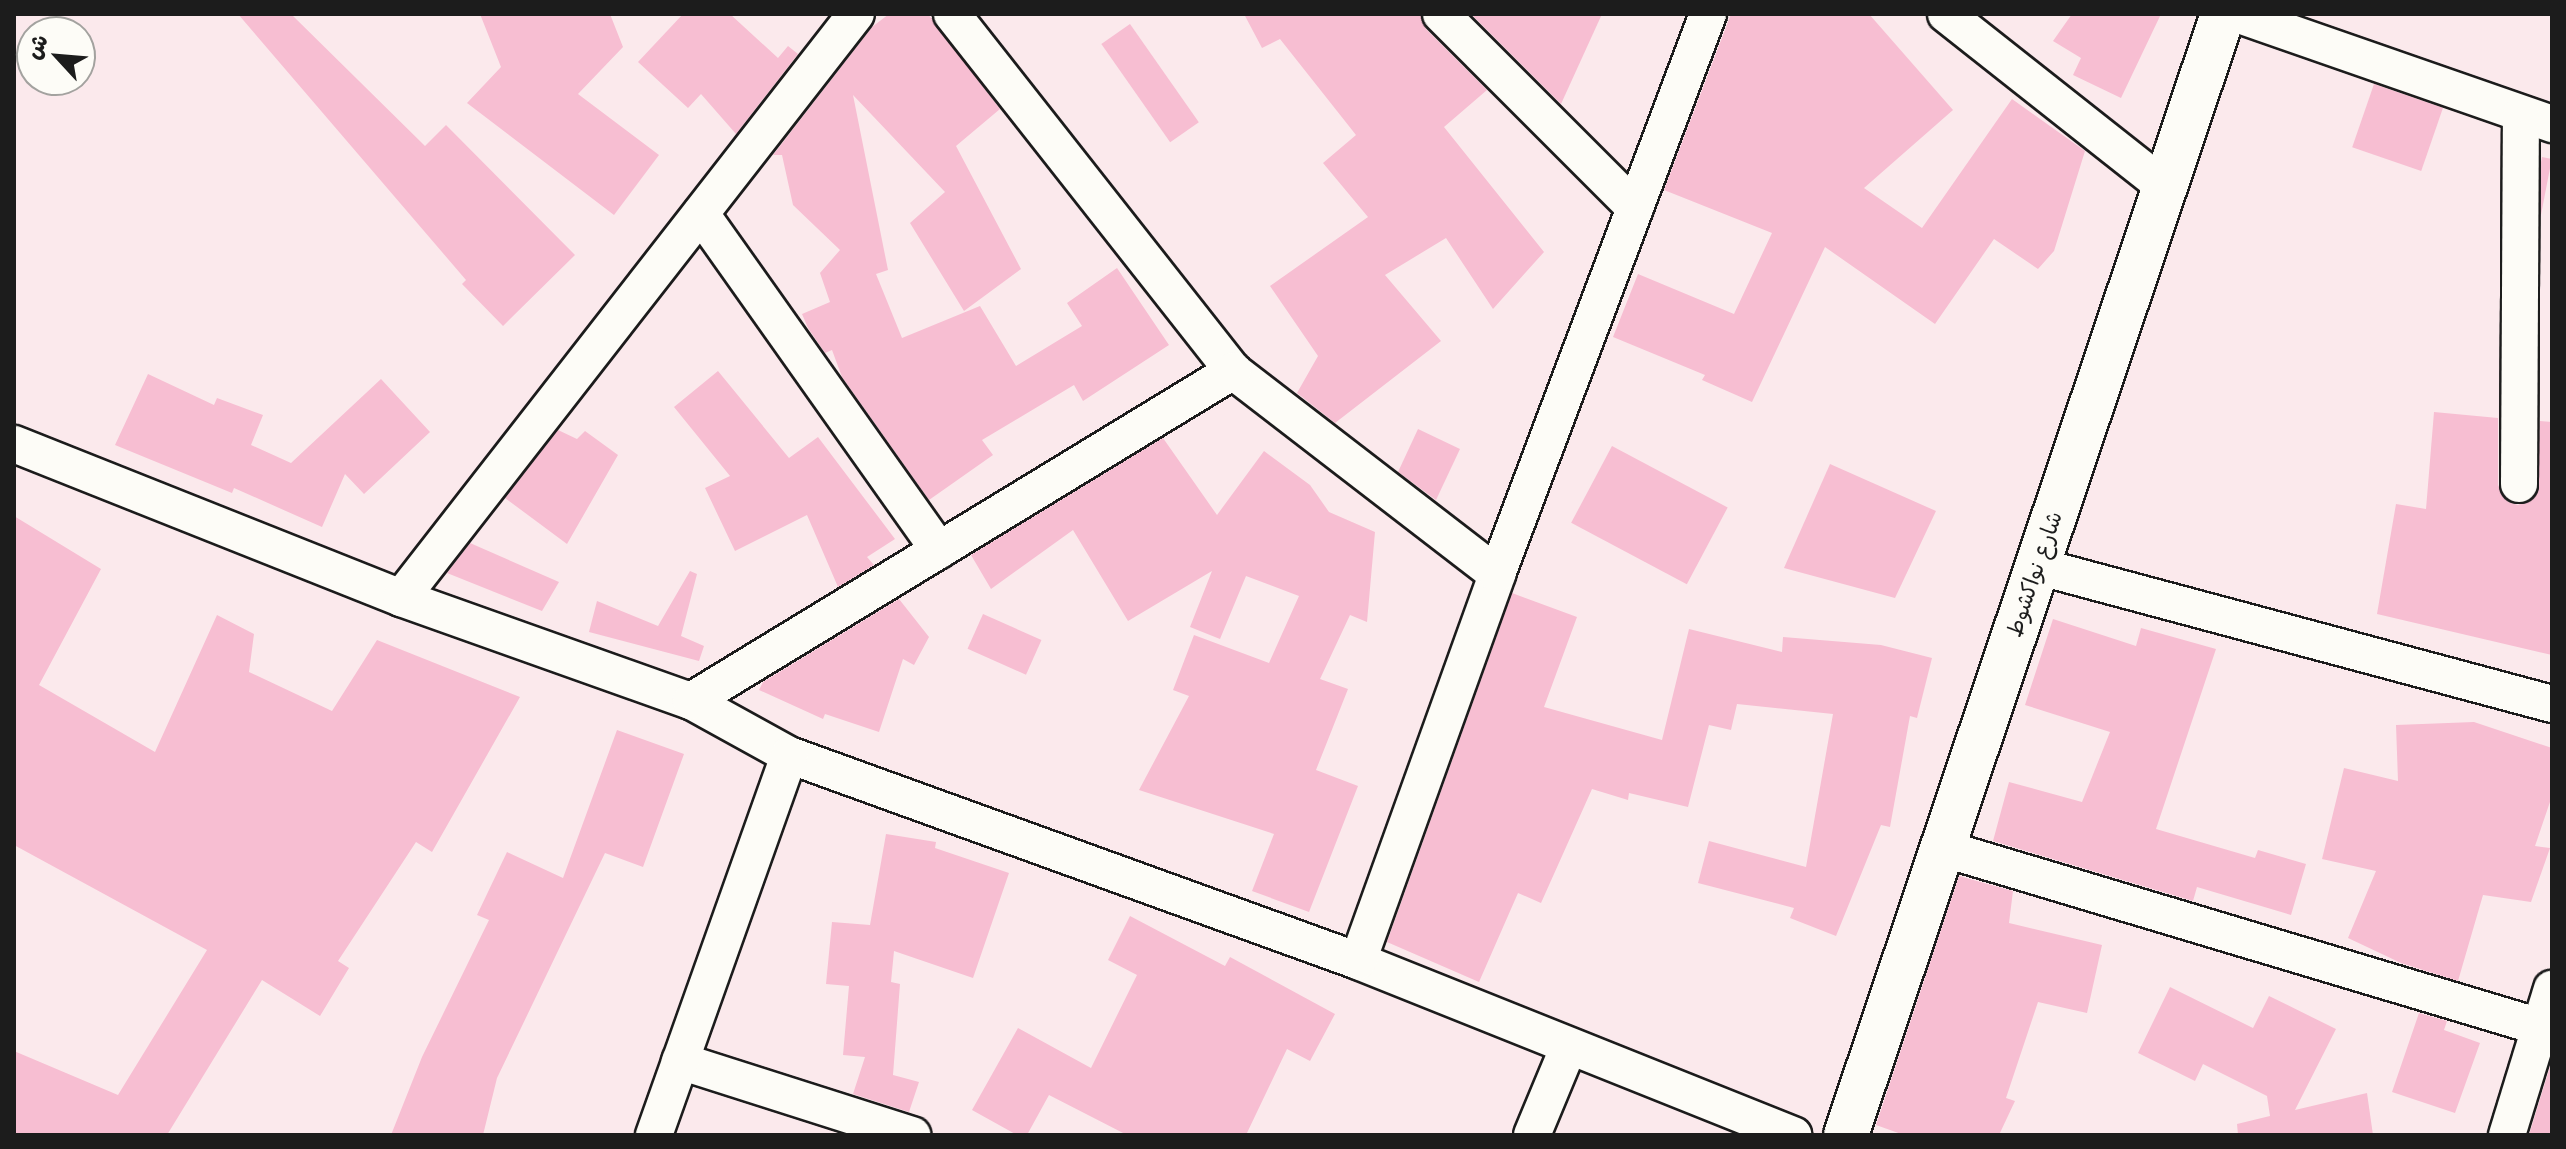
<!DOCTYPE html>
<html>
<head>
<meta charset="utf-8">
<style>
	body { margin:0 }
	#map { position:relative; width:2566px; height:1149px; overflow:hidden; background:#fbe9ec; font-family:Delius,"Playpen Sans Arabic",sans-serif }
	div>[style] { position:absolute }
	.building>* { inset:0; background:#f7bed2; transform-origin:0 0 }
	.roads { filter:drop-shadow(2px 0 #1c1c1c) drop-shadow(-2px 0 #1c1c1c) drop-shadow(0 2px #1c1c1c) drop-shadow(0 -2px #1c1c1c) }
	.street>* { height:36px; margin:-18px; padding:0 18px; transform-origin:18px; border-radius:18px; background:#fdfcf7 }
	.secondary>* { height:44px; margin:-22px; padding:0 22px; transform-origin:22px; border-radius:22px; background:#fdfcf7 }
	span { translate:-50% -50%; white-space:nowrap; text-align:center; line-height:1.15; -webkit-text-stroke:8px #fdfcf7; paint-order:stroke }
	.street-label { font-size:22px; color:#1c1c1c }
	.frame { position:absolute; inset:0; border:16px solid #1c1c1c; pointer-events:none }
	.north { position:absolute; left:16px; top:16px; width:80px; height:80px; box-sizing:border-box; background:#fdfcf7; border:2px solid #a3a29f; border-radius:50%; rotate:296deg; font-size:22px; font-weight:700; line-height:32px; text-align:center; color:#1c1c1c }
	.north::after { content:''; display:block; margin:auto; width:28px; height:36px; background:#1c1c1c; clip-path:polygon(50% 0,100% 100%,50% 72%,0 100%) }
</style>
</head>
<body>
<div id="map">
	<div class="building">
		<div style="clip-path:polygon(238px 14px,291px 14px,425px 146px,446px 125px,575px 255px,503px 326px,462px 284px,466px 280px)"></div>
		<div style="clip-path:polygon(480px 14px,610px 14px,623px 47px,578px 94px,659px 155px,614px 215px,467px 103px,501px 67px)"></div>
		<div style="clip-path:polygon(683px 14px,730px 14px,778px 58px,788px 46px,798px 54px,736px 134px,701px 94px,688px 108px,638px 62px)"></div>
		<div style="clip-path:polygon(889px 14px,928px 14px,1000px 109px,956px 146px,1021px 269px,964px 311px,910px 223px,945px 192px,853px 95px,888px 270px,876px 274px,902px 338px,980px 306px,1016px 366px,1082px 326px,1067px 303px,1117px 268px,1169px 345px,1083px 401px,1074px 385px,982px 440px,993px 455px,929px 500px,842px 377px,832px 350px,825px 353px,808px 328px,802px 314px,830px 302px,820px 273px,840px 250px,793px 205px,782px 155px,773px 155px,872px 27px)"></div>
		<div style="clip-path:polygon(1244px 14px,1421px 14px,1426px 29px,1487px 90px,1444px 127px,1544px 252px,1493px 309px,1446px 238px,1385px 275px,1441px 341px,1335px 423px,1297px 393px,1318px 356px,1270px 286px,1368px 217px,1323px 163px,1356px 135px,1280px 39px,1262px 48px)"></div>
		<div style="clip-path:polygon(1471px 14px,1602px 14px,1561px 104px)"></div>
		<div style="clip-path:polygon(1731px 14px,1869px 14px,1953px 110px,1864px 188px,1922px 228px,2012px 99px,2085px 151px,2054px 251px,2038px 269px,1994px 239px,1935px 324px,1825px 247px,1752px 402px,1702px 380px,1705px 375px,1613px 337px,1638px 274px,1734px 314px,1772px 233px,1664px 190px)"></div>
		<div style="clip-path:polygon(2072px 14px,2161px 14px,2121px 98px,2073px 75px,2081px 58px,2053px 41px)"></div>
		<div style="left:1130px;top:24px;width:120px;height:35px;rotate:55deg"></div>
		<div style="left:2374px;top:84px;width:73px;height:67px;rotate:19deg"></div>
		<div style="left:2542px;top:157px;width:10px;height:188px;rotate:11deg"></div>
		<div style="clip-path:polygon(718px 371px,789px 458px,818px 437px,895px 539px,867px 557px,874px 565px,838px 587px,807px 515px,735px 551px,705px 488px,730px 476px,674px 407px)"></div>
		<div style="clip-path:polygon(148px 374px,214px 405px,217px 398px,263px 415px,251px 445px,291px 463px,381px 379px,430px 432px,364px 494px,345px 474px,322px 527px,234px 488px,232px 493px,115px 445px)"></div>
		<div style="clip-path:polygon(2434px 412px,2498px 418px,2498px 485px,2508px 502px,2518px 505px,2537px 494px,2540px 421px,2552px 422px,2552px 655px,2377px 614px,2396px 504px,2426px 509px)"></div>
		<div style="clip-path:polygon(1418px 429px,1460px 449px,1436px 500px,1398px 472px)"></div>
		<div style="clip-path:polygon(558px 430px,577px 439px,585px 431px,618px 455px,567px 544px,505px 498px)"></div>
		<div style="clip-path:polygon(1163px 438px,1217px 515px,1264px 451px,1310px 485px,1329px 512px,1375px 532px,1367px 622px,1350px 615px,1320px 679px,1348px 689px,1316px 770px,1358px 786px,1309px 912px,1252px 891px,1274px 834px,1139px 790px,1189px 696px,1173px 690px,1194px 635px,1269px 663px,1299px 596px,1246px 576px,1220px 639px,1190px 627px,1212px 571px,1128px 621px,1073px 530px,991px 589px,971px 555px)"></div>
		<div style="left:1612px;top:446px;width:131px;height:87px;rotate:28deg"></div>
		<div style="clip-path:polygon(1830px 464px,1936px 511px,1895px 598px,1784px 568px)"></div>
		<div style="clip-path:polygon(14px 516px,101px 569px,39px 685px,155px 752px,217px 615px,254px 634px,249px 672px,332px 711px,377px 640px,520px 697px,432px 852px,416px 842px,338px 961px,349px 968px,320px 1016px,262px 980px,167px 1135px,14px 1135px,14px 1051px,118px 1095px,207px 950px,14px 845px)"></div>
		<div style="clip-path:polygon(470px 543px,559px 582px,542px 611px,447px 573px)"></div>
		<div style="clip-path:polygon(690px 571px,697px 574px,681px 636px,704px 646px,699px 661px,589px 632px,597px 601px,658px 626px)"></div>
		<div style="clip-path:polygon(1512px 593px,1577px 617px,1544px 707px,1662px 740px,1689px 629px,1782px 652px,1783px 637px,1881px 645px,1932px 658px,1917px 718px,1910px 716px,1890px 827px,1881px 825px,1836px 936px,1790px 918px,1794px 908px,1698px 883px,1709px 841px,1806px 867px,1833px 714px,1737px 704px,1731px 730px,1709px 725px,1688px 807px,1629px 793px,1628px 800px,1592px 789px,1541px 903px,1518px 893px,1479px 982px,1387px 942px)"></div>
		<div style="clip-path:polygon(899px 599px,929px 637px,914px 665px,903px 659px,879px 732px,825px 714px,823px 719px,759px 690px,763px 682px)"></div>
		<div style="left:983px;top:614px;width:64px;height:38px;rotate:24deg"></div>
		<div style="clip-path:polygon(2053px 619px,2136px 646px,2141px 628px,2216px 649px,2156px 829px,2255px 858px,2258px 850px,2306px 864px,2291px 915px,2197px 887px,2193px 901px,1993px 841px,2009px 782px,2082px 802px,2110px 732px,2025px 705px)"></div>
		<div style="clip-path:polygon(2474px 722px,2552px 748px,2552px 796px,2535px 846px,2550px 848px,2531px 902px,2483px 895px,2458px 981px,2401px 963px,2348px 938px,2376px 871px,2322px 859px,2344px 768px,2398px 781px,2396px 725px)"></div>
		<div style="clip-path:polygon(617px 730px,684px 754px,643px 867px,605px 853px,497px 1078px,483px 1135px,391px 1135px,422px 1057px,489px 920px,477px 915px,507px 852px,563px 878px)"></div>
		<div style="clip-path:polygon(886px 834px,936px 842px,935px 848px,1009px 873px,973px 978px,894px 951px,891px 982px,900px 984px,893px 1075px,919px 1082px,909px 1112px,853px 1094px,865px 1057px,843px 1055px,849px 986px,826px 984px,832px 922px,870px 925px)"></div>
		<div style="clip-path:polygon(1959px 876px,2013px 891px,2009px 923px,2102px 945px,2087px 1013px,2038px 1002px,2006px 1098px,2015px 1101px,1999px 1135px,1904px 1135px,1876px 1125px)"></div>
		<div style="clip-path:polygon(1130px 916px,1225px 966px,1230px 957px,1335px 1014px,1310px 1061px,1287px 1049px,1246px 1135px,1127px 1135px,1049px 1095px,1027px 1135px,1017px 1135px,972px 1110px,1018px 1028px,1091px 1068px,1137px 975px,1108px 960px)"></div>
		<div style="clip-path:polygon(2170px 987px,2253px 1028px,2269px 996px,2336px 1029px,2295px 1110px,2367px 1093px,2373px 1135px,2238px 1135px,2237px 1124px,2270px 1116px,2267px 1096px,2203px 1064px,2195px 1081px,2138px 1053px)"></div>
		<div style="clip-path:polygon(2419px 1013px,2447px 1021px,2444px 1030px,2480px 1043px,2455px 1113px,2392px 1092px)"></div>
		<div style="clip-path:polygon(2552px 1060px,2552px 1135px,2529px 1135px)"></div>
	</div>
	<div class="roads">
		<div class="street">
			<div style="left:952px;top:14px;width:454px;rotate:51.8deg"></div>
			<div style="left:1233px;top:371px;width:333px;rotate:37.6deg"></div>
			<div style="left:1441px;top:14px;width:274px;rotate:45deg"></div>
			<div style="left:1946px;top:14px;width:279px;rotate:38.3deg"></div>
			<div style="left:2236px;top:14px;width:335px;rotate:19.2deg"></div>
			<div style="left:701px;top:214px;width:412px;rotate:54.7deg"></div>
			<div style="left:14px;top:444px;width:417px;rotate:21.7deg"></div>
			<div style="left:401px;top:598px;width:308px;rotate:19.6deg"></div>
			<div style="left:691px;top:701px;width:112px;rotate:28.9deg"></div>
			<div style="left:789px;top:755px;width:605px;rotate:19.9deg"></div>
			<div style="left:1358px;top:961px;width:469px;rotate:21.8deg"></div>
			<div style="left:2519px;top:484px;width:369px;rotate:-89.7deg"></div>
			<div style="left:2037px;top:566px;width:533px;rotate:15deg"></div>
			<div style="left:401px;top:598px;width:740px;rotate:-52.08deg"></div>
			<div style="left:691px;top:701px;width:635px;rotate:-31.34deg"></div>
			<div style="left:1942px;top:848px;width:624px;rotate:16.66deg"></div>
			<div style="left:1358px;top:961px;width:411px;rotate:-70.2deg"></div>
			<div style="left:1497px;top:574px;width:598px;rotate:-69.35deg"></div>
			<div style="left:680px;top:1061px;width:244px;rotate:17.7deg"></div>
			<div style="left:654px;top:1135px;width:403px;rotate:-70.4deg"></div>
			<div style="left:1532px;top:1135px;width:96px;rotate:-67.4deg"></div>
			<div style="left:2507px;top:1135px;width:153px;rotate:-72.9deg"></div>
		</div>
		<div class="secondary">
			<div style="left:1846px;top:1135px;width:1183px;rotate:-71.41deg"></div>
		</div>
	</div>
	<div class="street-label">
		<span style="left:2034px;top:574px;rotate:-71deg">شارع نواكشوط</span>
	</div>
	<div class="frame"></div>
	<div class="north">ش</div>
</div>
</body>
</html>
